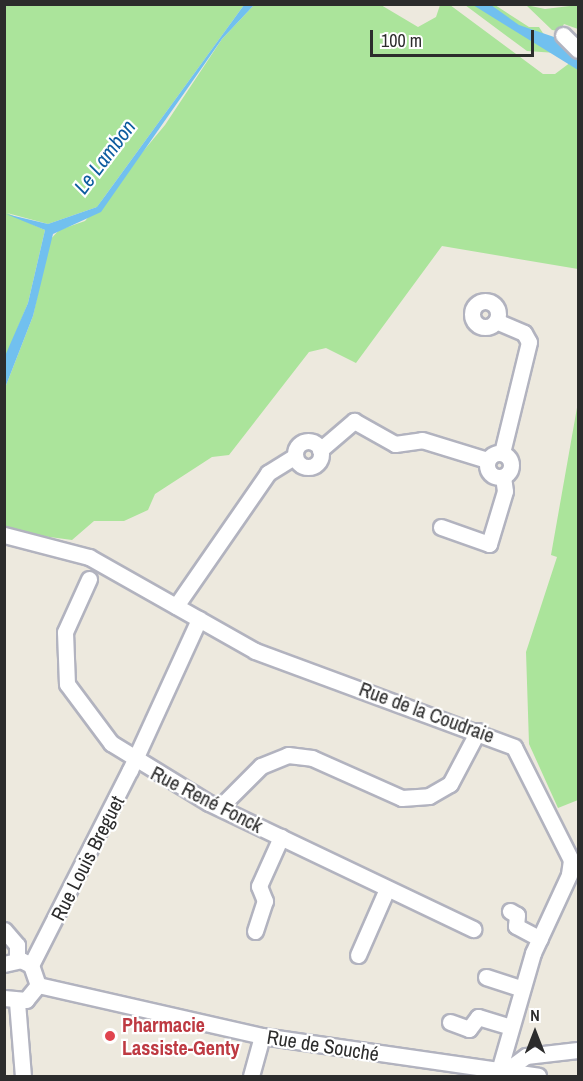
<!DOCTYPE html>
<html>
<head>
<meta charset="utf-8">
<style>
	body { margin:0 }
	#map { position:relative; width:583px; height:1081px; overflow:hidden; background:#ede9de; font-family:"Archivo Narrow",sans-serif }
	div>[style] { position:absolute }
	.green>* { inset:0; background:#abe49b }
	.water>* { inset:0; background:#71c0ef }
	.roads { filter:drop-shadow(2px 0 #b2b3bf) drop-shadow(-2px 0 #b2b3bf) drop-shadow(0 2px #b2b3bf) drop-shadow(0 -2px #b2b3bf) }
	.minor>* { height:15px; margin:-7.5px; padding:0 7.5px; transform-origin:7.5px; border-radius:7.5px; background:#fff }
	.minor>.ring { margin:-7.5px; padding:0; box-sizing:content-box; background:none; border:15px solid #fff; border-radius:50% }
	.dots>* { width:16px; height:16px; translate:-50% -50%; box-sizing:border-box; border:3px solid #fff; border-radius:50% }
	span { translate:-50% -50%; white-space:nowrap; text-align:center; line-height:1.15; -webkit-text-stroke:4.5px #fff; paint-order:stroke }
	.street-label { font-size:20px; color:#2c2c2c }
	.health-label { font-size:20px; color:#be3a42; font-weight:700 }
	.left { translate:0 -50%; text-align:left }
	.water-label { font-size:21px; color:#0d5c9f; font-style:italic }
	.frame { position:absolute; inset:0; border:6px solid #2c2c2c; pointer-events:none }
	.north { position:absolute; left:505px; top:1003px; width:60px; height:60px; -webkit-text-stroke:4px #fff; paint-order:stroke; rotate:0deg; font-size:16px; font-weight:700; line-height:24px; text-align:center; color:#2c2c2c }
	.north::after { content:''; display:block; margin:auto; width:21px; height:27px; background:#2c2c2c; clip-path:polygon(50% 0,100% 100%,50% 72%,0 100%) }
	.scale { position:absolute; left:370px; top:30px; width:164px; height:27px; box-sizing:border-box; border:3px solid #2c2c2c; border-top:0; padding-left:8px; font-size:18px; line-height:21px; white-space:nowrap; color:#2c2c2c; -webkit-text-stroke:4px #fff; paint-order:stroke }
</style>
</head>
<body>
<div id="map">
	<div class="green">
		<div style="clip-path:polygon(5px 5px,244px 5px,97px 207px,48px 224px,7px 213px,45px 230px,28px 303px,5px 359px)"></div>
		<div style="clip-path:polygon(254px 5px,381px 5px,418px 27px,436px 17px,440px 5px,450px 5px,543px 74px,555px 74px,571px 62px,578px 70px,578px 269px,442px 246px,356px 363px,326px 348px,309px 352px,229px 455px,212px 457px,155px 494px,148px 510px,124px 521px,94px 521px,72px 540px,5px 531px,5px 388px,33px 316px,49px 241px,59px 230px,85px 221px,165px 125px,222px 39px)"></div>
		<div style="clip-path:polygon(465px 5px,495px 5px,529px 27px,539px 27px,556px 53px,527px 51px)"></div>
		<div style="clip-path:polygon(526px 5px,545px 9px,578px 5px,578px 29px,564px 24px,560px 31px,552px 30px)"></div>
		<div style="clip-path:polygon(578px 402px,578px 800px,558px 808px,529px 744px,526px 652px,557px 557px,551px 555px)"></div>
	</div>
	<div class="water">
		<div style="clip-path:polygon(244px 5px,254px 5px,222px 39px,101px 212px,53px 234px,33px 316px,5px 388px,5px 356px,28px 303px,45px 230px,6px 214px,48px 224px,97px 207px)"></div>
		<div style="clip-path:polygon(473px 5px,491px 5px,519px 25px,557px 38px,578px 61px,578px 70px)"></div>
	</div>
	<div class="roads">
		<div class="minor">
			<div style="left:563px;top:35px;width:21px;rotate:45deg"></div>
			<div class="ring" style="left:472px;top:301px;width:11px;height:11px"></div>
			<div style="left:496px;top:321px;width:30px;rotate:23deg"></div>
			<div style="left:524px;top:333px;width:10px;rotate:61deg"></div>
			<div style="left:529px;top:342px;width:114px;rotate:103.7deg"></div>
			<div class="ring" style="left:295px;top:441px;width:11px;height:11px"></div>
			<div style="left:320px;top:450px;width:45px;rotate:-40.5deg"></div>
			<div style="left:354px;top:421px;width:47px;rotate:29.3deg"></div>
			<div style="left:395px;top:444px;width:27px;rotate:-8deg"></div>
			<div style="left:422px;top:440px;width:68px;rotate:17.1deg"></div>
			<div class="ring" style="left:487px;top:453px;width:9px;height:9px"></div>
			<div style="left:441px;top:527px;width:51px;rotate:19.5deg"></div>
			<div style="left:489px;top:544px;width:55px;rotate:-73.2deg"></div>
			<div style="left:505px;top:491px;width:14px;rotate:-98deg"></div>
			<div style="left:4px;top:535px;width:88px;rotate:14.5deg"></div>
			<div style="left:89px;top:557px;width:191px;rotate:29.5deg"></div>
			<div style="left:255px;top:651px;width:276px;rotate:20.3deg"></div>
			<div style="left:514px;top:747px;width:127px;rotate:63.2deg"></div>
			<div style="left:571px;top:860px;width:15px;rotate:98deg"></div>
			<div style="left:569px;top:875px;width:86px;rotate:114.8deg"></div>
			<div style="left:533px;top:953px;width:123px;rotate:106.1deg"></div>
			<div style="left:89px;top:579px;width:58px;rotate:114.4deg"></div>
			<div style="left:65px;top:632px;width:52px;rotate:87.8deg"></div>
			<div style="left:67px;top:684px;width:74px;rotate:53.3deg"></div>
			<div style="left:111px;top:743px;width:115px;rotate:31.5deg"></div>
			<div style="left:209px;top:803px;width:293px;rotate:25.5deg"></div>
			<div style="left:176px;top:606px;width:162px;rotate:-55.3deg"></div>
			<div style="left:268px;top:473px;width:32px;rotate:-32deg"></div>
			<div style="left:222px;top:805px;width:55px;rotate:-45deg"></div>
			<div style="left:261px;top:766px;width:29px;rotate:-22deg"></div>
			<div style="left:288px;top:755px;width:24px;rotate:7deg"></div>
			<div style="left:312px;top:758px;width:98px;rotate:24deg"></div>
			<div style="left:402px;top:798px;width:27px;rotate:-4deg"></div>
			<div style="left:429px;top:796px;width:24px;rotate:-30deg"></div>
			<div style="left:450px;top:784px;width:60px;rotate:-62.2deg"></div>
			<div style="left:510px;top:911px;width:8px;rotate:30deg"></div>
			<div style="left:517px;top:915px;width:11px;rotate:95deg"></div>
			<div style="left:516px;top:926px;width:27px;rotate:28deg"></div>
			<div style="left:4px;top:930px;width:20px;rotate:49deg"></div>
			<div style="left:17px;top:945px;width:15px;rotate:90deg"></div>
			<div style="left:255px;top:931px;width:32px;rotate:-72deg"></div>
			<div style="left:265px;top:901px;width:16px;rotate:-112deg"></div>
			<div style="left:259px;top:886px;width:54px;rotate:-65.8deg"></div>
			<div style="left:358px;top:955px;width:72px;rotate:-66.3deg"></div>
			<div style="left:4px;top:964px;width:17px;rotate:-13deg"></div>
			<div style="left:21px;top:960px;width:11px;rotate:27deg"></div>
			<div style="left:31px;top:965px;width:21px;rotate:71deg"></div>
			<div style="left:38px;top:985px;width:19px;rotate:129deg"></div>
			<div style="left:26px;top:1000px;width:22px;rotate:-175deg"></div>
			<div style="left:31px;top:965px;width:219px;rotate:-63.1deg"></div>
			<div style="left:130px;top:770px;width:166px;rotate:-65.4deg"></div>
			<div style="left:486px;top:977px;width:38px;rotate:18deg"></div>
			<div style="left:38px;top:985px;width:230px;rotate:12.8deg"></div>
			<div style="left:262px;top:1036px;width:279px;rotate:8.2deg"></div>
			<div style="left:17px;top:1002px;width:74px;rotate:85.4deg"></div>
			<div style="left:450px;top:1022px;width:20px;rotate:20deg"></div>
			<div style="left:469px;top:1029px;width:15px;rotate:-53deg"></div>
			<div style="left:478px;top:1017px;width:34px;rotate:17deg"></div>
			<div style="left:504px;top:1072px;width:27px;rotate:-36deg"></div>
			<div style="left:526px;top:1056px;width:52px;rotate:-6.6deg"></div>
			<div style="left:251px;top:1076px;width:41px;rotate:-74.6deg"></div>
		</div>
	</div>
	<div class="dots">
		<div style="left:110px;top:1036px;background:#e0444e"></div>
	</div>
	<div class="street-label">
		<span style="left:427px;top:712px;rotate:20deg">Rue de la Coudraie</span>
		<span style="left:207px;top:799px;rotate:27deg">Rue René Fonck</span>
		<span style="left:87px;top:858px;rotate:-63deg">Rue Louis Breguet</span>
		<span style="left:323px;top:1045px;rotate:9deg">Rue de Souché</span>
	</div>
	<div class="health-label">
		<span class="left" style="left:122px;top:1036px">Pharmacie<br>Lassiste-Genty</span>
	</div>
	<div class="water-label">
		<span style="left:105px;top:157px;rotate:-53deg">Le Lambon</span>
	</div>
	<div class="frame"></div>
	<div class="north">N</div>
	<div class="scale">100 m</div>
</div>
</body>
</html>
